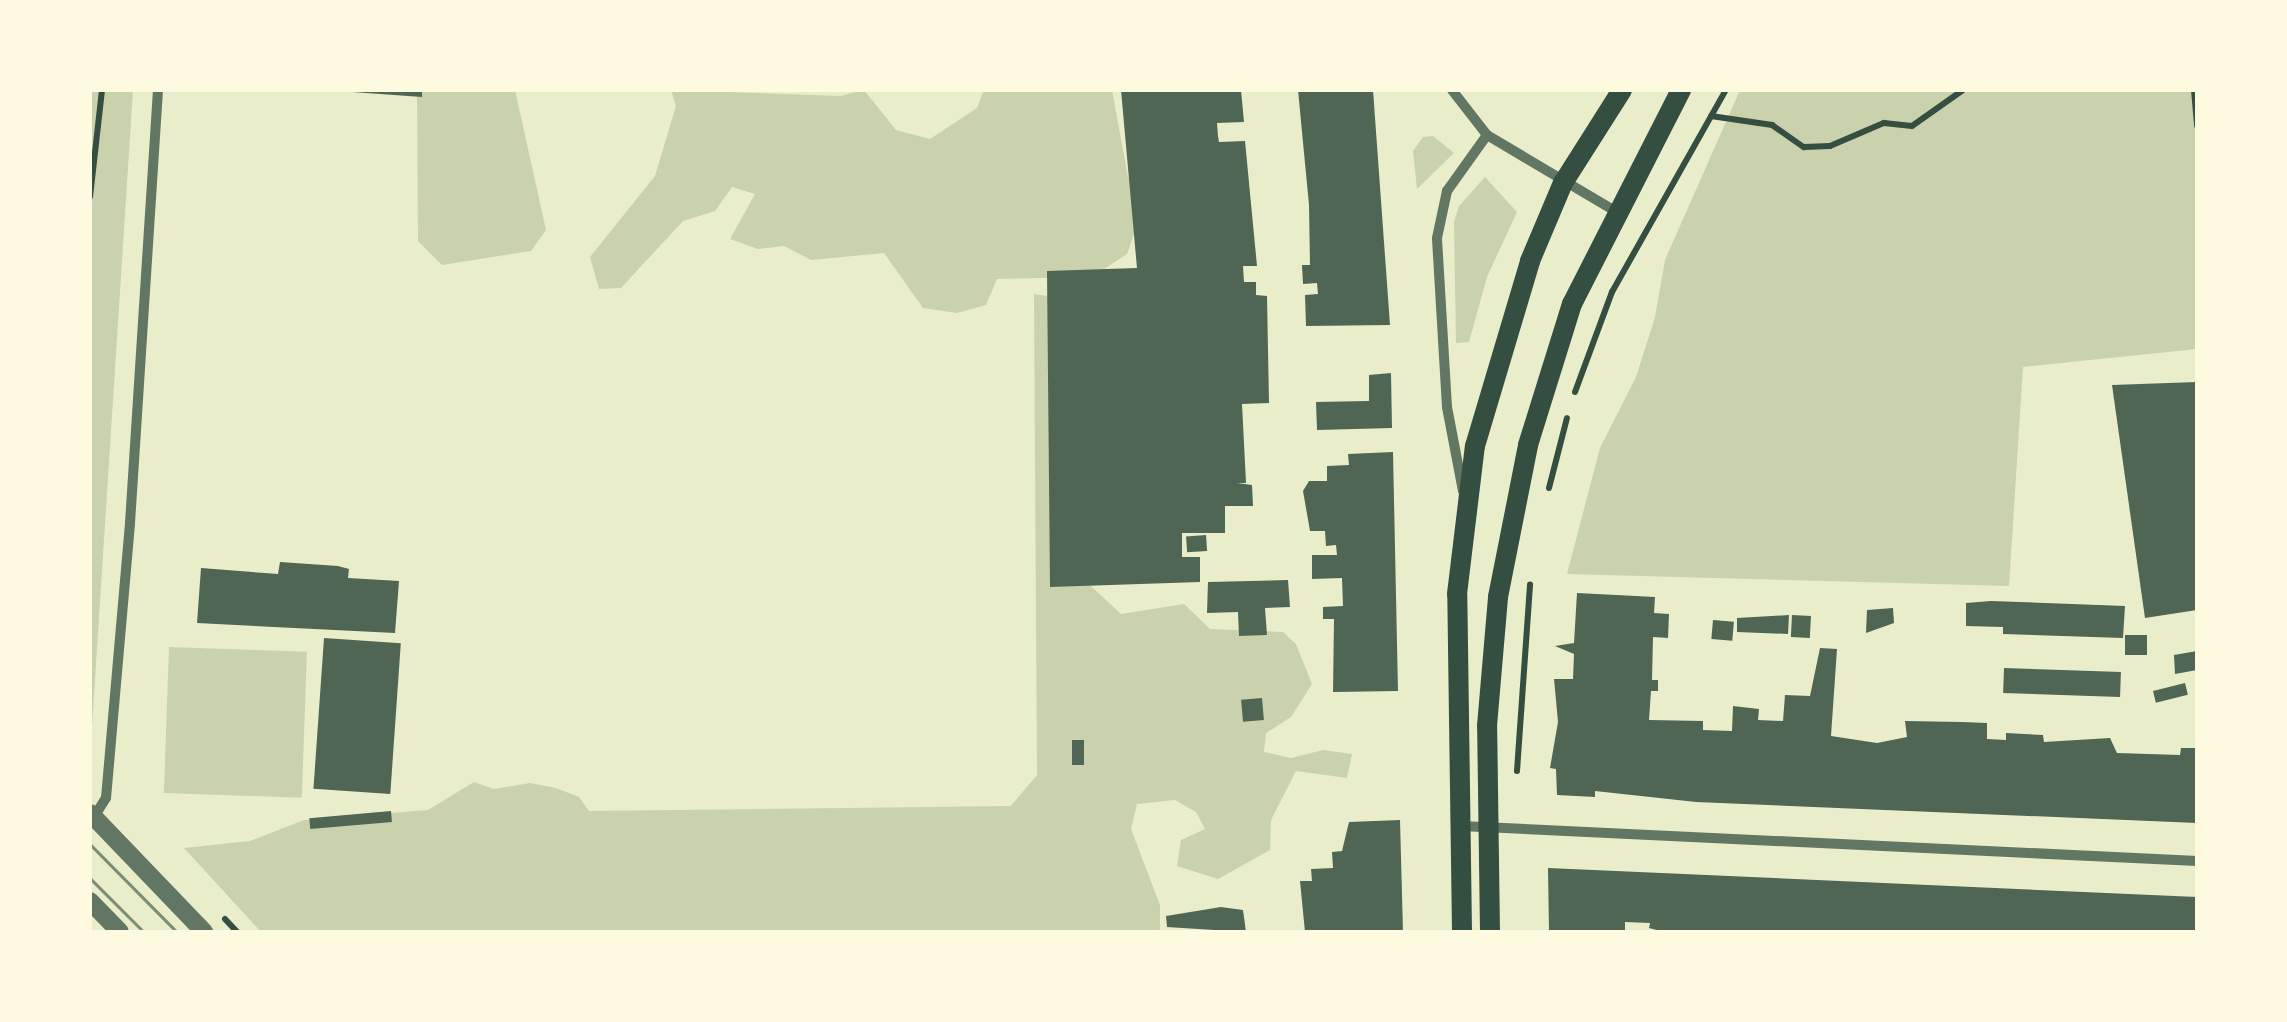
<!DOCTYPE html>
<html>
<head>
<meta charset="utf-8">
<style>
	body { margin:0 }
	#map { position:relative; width:2287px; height:1022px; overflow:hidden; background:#e9edc9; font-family:"Nunito Sans",sans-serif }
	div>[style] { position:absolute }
	.green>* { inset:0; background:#cad2ad; transform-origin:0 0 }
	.building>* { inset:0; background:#4f6655; transform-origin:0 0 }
	.path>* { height:6px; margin:-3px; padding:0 3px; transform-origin:3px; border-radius:3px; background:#344e41 }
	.minor>* { height:10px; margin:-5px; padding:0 5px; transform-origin:5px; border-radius:5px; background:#617663 }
	.tertiary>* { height:18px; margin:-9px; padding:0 9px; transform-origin:9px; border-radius:9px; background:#617663 }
	.secondary>* { height:20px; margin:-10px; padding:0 10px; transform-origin:10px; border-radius:10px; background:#344e41 }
	.tram>* { height:2.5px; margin:-1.25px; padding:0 1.25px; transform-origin:1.25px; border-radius:1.25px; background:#7c8e77 }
	span { translate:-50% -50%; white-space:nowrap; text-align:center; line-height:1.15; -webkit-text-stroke:8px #fefae0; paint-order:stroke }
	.frame { position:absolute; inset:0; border:92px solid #fefae0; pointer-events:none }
</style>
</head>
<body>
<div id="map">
	<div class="green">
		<div style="clip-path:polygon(90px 90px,133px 90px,90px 757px)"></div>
		<div style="clip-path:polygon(417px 90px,515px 90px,546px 230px,531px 251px,442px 265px,418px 241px)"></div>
		<div style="clip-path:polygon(671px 90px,840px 96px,864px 90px,896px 130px,930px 139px,977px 108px,984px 90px,1112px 90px,1128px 177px,1138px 183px,1142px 211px,1127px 254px,1092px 277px,997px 279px,986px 305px,957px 313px,923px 308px,884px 253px,811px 260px,784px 246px,758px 249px,730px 239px,755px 194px,732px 187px,715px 211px,683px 221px,621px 288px,599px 289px,590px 257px,655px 176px,676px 106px)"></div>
		<div style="clip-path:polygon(1740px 90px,2197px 90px,2197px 349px,2023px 367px,2009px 586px,1567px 574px,1600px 448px,1636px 377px,1655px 317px,1665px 260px)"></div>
		<div style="clip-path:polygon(1433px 136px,1454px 153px,1417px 189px,1413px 151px,1423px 137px)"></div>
		<div style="clip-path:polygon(1485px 177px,1517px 212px,1487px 277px,1469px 342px,1456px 343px,1454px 222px,1459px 206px)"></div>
		<div style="clip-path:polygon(1034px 294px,1061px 298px,1066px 563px,1121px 614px,1184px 604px,1210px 629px,1283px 632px,1296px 644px,1312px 684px,1291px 717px,1266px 733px,1264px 752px,1291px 758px,1323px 750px,1352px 754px,1347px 778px,1296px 771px,1271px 820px,1270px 850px,1218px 879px,1177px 866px,1181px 840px,1205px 829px,1196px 812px,1175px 800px,1137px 804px,1131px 829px,1160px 905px,1160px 932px,261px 932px,184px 848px,250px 841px,304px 820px,428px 810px,474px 782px,494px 789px,530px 783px,556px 788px,579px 797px,589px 811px,1011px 806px,1037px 775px)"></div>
		<div style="left:169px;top:647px;width:138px;height:146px;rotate:2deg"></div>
	</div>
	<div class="building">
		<div style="clip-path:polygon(324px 90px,422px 90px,422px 97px)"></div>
		<div style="clip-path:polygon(1121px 90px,1241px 90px,1244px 122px,1217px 123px,1218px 136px,1219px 142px,1245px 141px,1257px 266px,1243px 266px,1244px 282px,1256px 282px,1256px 295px,1267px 296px,1269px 403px,1242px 404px,1246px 483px,1237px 483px,1252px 485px,1253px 506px,1225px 506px,1225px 533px,1182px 533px,1182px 557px,1200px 557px,1200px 582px,1050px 587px,1047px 271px,1137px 268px)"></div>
		<div style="clip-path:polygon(1298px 90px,1373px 90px,1390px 325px,1306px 326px,1305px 295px,1318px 294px,1317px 283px,1303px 284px,1302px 265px,1310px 265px,1309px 205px)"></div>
		<div style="clip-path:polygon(1391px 373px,1392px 428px,1317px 430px,1316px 402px,1369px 401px,1369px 375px)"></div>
		<div style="clip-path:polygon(2197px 382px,2197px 610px,2145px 618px,2112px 385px)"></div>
		<div style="clip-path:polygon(1393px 452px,1398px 691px,1333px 692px,1334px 619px,1323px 619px,1323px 607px,1343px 606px,1342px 578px,1312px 579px,1312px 555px,1337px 555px,1336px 545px,1326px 546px,1325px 531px,1310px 531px,1303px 491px,1309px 481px,1327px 481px,1327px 466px,1349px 465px,1348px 454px)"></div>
		<div style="left:1206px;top:535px;width:16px;height:20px;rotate:86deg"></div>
		<div style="clip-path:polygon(280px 562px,338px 566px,349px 569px,348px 578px,399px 581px,395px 633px,197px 623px,201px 568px,278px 574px)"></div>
		<div style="clip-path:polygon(1288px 580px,1290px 607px,1265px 608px,1267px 635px,1239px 636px,1238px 612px,1207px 613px,1208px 582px)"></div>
		<div style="clip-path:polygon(1577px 593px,1655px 597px,1654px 613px,1669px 614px,1668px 638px,1653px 637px,1652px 680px,1658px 680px,1658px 691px,1651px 691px,1649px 720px,1703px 721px,1703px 730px,1732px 731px,1733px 706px,1759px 709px,1758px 720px,1783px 721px,1785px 695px,1810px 696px,1820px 648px,1837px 649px,1831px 736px,1877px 743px,1907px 737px,1905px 721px,1962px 722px,1987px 723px,1987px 739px,2006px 740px,2006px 733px,2043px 735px,2044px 742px,2110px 738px,2117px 753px,2180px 755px,2181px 748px,2195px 748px,2197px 823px,1696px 802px,1595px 791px,1595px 797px,1557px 795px,1556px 769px,1550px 768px,1558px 722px,1554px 679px,1573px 679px,1574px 654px,1555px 646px,1574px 643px)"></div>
		<div style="clip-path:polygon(1991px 601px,2125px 606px,2123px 638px,2003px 634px,2003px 627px,1966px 626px,1966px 603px)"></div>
		<div style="clip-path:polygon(1893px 608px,1894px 623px,1866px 633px,1867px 610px)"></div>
		<div style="clip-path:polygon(1789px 615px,1788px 634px,1737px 632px,1737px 618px)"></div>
		<div style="left:1792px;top:615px;width:19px;height:22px;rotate:3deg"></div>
		<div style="left:1713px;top:620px;width:21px;height:19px;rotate:5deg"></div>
		<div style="left:2125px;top:635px;width:22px;height:20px"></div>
		<div style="left:324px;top:638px;width:77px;height:151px;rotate:4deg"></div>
		<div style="clip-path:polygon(2197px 651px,2197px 670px,2175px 674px,2174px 655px)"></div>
		<div style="left:2004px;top:668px;width:117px;height:25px;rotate:2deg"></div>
		<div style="left:2185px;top:683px;width:12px;height:33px;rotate:76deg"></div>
		<div style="left:1262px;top:698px;width:22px;height:21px;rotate:85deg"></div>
		<div style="left:1072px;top:740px;width:12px;height:25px"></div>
		<div style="left:391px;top:811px;width:11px;height:82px;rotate:85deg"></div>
		<div style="clip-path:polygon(1400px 820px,1403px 932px,1305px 932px,1300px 881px,1312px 881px,1311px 869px,1333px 868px,1332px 852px,1342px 851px,1349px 822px)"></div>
		<div style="clip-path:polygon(1548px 868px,2197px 897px,2197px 932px,1664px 932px,1649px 928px,1650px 923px,1625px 922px,1625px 932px,1549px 932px)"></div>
		<div style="clip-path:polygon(1221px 907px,1243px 910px,1246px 932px,1167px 927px,1166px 916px)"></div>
	</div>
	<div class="path">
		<div style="left:2194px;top:90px;width:36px;rotate:85deg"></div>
		<div style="left:1711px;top:116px;width:62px;rotate:8.4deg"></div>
		<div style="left:1772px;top:125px;width:39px;rotate:35deg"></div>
		<div style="left:1804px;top:147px;width:26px;rotate:-2deg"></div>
		<div style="left:1830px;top:146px;width:59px;rotate:-23.1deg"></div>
		<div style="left:1884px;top:123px;width:28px;rotate:6deg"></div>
		<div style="left:1912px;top:126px;width:62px;rotate:-35.2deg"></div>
		<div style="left:90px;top:197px;width:108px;rotate:-83.6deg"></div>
		<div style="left:1575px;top:392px;width:107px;rotate:-69.7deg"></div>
		<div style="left:1612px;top:292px;width:232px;rotate:-60.6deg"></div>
		<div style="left:1549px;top:488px;width:72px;rotate:-75.6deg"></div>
		<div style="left:1517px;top:771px;width:187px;rotate:-86deg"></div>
		<div style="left:225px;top:919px;width:18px;rotate:47deg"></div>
	</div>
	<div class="minor">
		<div style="left:1452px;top:90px;width:57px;rotate:52.1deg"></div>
		<div style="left:1487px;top:135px;width:149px;rotate:30.7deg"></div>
		<div style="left:1463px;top:491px;width:86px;rotate:-100.8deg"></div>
		<div style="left:1447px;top:407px;width:169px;rotate:-93.4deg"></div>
		<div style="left:1437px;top:238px;width:48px;rotate:-78deg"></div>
		<div style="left:1447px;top:191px;width:69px;rotate:-54.5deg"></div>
		<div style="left:94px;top:817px;width:22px;rotate:-58deg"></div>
		<div style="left:106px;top:798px;width:276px;rotate:-85deg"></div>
		<div style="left:130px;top:523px;width:434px;rotate:-86.3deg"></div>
		<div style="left:1461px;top:826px;width:737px;rotate:2.72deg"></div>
	</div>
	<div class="tertiary">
		<div style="left:90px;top:813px;width:165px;rotate:46.2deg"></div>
		<div style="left:90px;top:901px;width:43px;rotate:45.9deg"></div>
	</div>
	<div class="secondary">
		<div style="left:1462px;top:932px;width:338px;rotate:-90.8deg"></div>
		<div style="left:1457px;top:594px;width:149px;rotate:-83.1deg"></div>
		<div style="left:1475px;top:446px;width:193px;rotate:-73.4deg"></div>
		<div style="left:1530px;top:261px;width:85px;rotate:-67.1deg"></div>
		<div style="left:1563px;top:183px;width:110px;rotate:-57.6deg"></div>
		<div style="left:1490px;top:932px;width:206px;rotate:-90.8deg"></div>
		<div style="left:1487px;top:726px;width:129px;rotate:-85.1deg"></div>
		<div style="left:1498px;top:597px;width:155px;rotate:-78.8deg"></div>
		<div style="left:1528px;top:445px;width:148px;rotate:-72.7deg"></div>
		<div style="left:1572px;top:304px;width:240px;rotate:-63deg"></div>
	</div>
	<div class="tram">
		<div style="left:90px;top:844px;width:124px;rotate:45.3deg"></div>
		<div style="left:90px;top:878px;width:76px;rotate:45deg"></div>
	</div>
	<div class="frame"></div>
</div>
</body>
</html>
